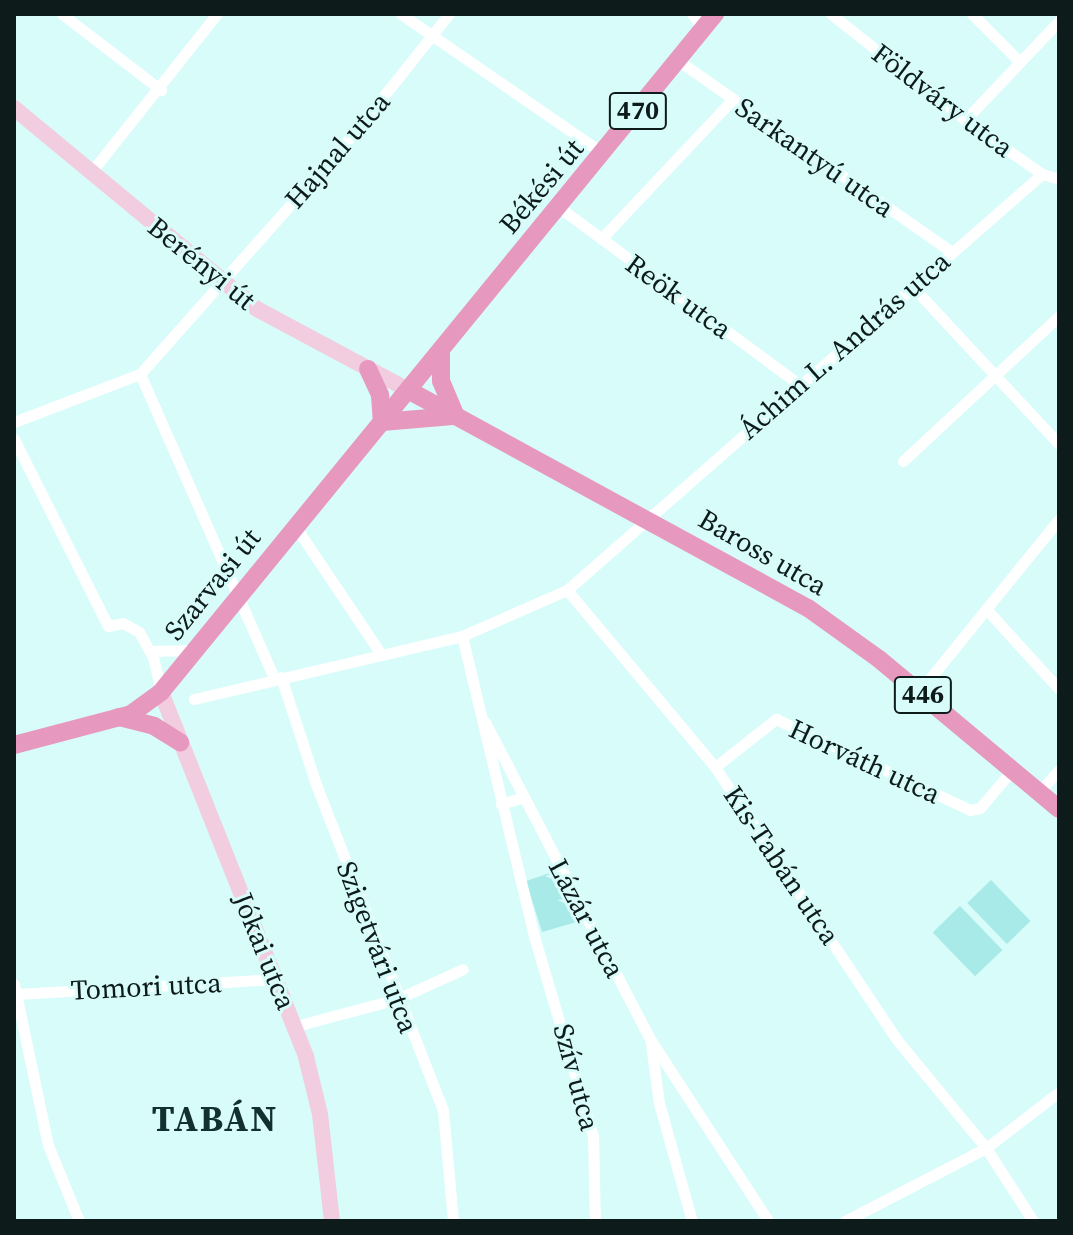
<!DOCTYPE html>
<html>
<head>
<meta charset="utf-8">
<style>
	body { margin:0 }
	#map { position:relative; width:1073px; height:1235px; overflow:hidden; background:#d8fcfa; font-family:"Source Serif 4",serif }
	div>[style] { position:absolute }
	.green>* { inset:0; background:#a7eae7; transform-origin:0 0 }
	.street>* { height:11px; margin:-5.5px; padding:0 5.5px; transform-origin:5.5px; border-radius:5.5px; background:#fff }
	.secondary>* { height:16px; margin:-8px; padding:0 8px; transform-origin:8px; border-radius:8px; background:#f2ccdf }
	.primary>* { height:18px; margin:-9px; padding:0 9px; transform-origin:9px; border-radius:9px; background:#e698bf }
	span { translate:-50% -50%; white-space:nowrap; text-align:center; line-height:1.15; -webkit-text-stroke:6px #d8fcfa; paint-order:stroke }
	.shield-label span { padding:2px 6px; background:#d8fcfa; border:2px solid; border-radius:6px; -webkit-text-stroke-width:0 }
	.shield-label { font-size:26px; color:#0e1b1b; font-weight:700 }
	.street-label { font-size:28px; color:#0e1b1b }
	.district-label { font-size:36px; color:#11302f; font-weight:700; letter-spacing:2px }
	.frame { position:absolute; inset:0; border:16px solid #0e1b1b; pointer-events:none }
</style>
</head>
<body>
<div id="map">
	<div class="green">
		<div style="clip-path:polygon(556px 871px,580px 921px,542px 932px,526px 881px)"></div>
		<div style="left:991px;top:880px;width:57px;height:33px;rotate:46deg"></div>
		<div style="left:960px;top:906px;width:61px;height:38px;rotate:46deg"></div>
	</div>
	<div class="street">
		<div style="left:62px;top:14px;width:125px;rotate:37.5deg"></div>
		<div style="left:401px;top:14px;width:247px;rotate:34.6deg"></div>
		<div style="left:692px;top:14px;width:20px;rotate:53deg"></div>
		<div style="left:831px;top:14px;width:171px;rotate:38.3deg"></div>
		<div style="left:965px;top:120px;width:94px;rotate:35deg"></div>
		<div style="left:1042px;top:174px;width:18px;rotate:16deg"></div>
		<div style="left:972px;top:14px;width:66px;rotate:45deg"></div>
		<div style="left:679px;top:61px;width:333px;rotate:35deg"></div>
		<div style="left:965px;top:120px;width:137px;rotate:-46.5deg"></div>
		<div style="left:92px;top:171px;width:201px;rotate:-51.5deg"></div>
		<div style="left:560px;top:208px;width:295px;rotate:36.4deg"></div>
		<div style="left:601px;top:239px;width:191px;rotate:-46.7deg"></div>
		<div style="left:913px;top:287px;width:214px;rotate:47.1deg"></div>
		<div style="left:140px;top:374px;width:332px;rotate:66.2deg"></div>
		<div style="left:14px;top:422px;width:135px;rotate:-20.9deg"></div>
		<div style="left:140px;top:374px;width:324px;rotate:-48.4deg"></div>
		<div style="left:355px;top:132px;width:151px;rotate:-51.5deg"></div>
		<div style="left:14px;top:439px;width:209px;rotate:63.3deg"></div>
		<div style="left:108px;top:626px;width:15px;rotate:-11deg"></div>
		<div style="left:123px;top:623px;width:18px;rotate:29deg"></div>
		<div style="left:139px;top:632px;width:29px;rotate:61deg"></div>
		<div style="left:153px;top:657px;width:36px;rotate:77deg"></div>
		<div style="left:903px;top:461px;width:213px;rotate:-42.9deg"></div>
		<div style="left:295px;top:526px;width:154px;rotate:56.1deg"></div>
		<div style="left:567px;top:590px;width:231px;rotate:50.1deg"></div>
		<div style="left:715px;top:767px;width:328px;rotate:56.3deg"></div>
		<div style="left:897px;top:1040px;width:140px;rotate:50.5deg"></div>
		<div style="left:986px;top:1148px;width:87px;rotate:57.2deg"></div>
		<div style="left:987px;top:610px;width:107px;rotate:47.7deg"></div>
		<div style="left:462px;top:636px;width:309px;rotate:76.5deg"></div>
		<div style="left:534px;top:936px;width:209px;rotate:73.6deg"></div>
		<div style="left:593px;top:1136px;width:85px;rotate:88.7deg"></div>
		<div style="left:150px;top:651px;width:44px;rotate:-1.3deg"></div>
		<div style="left:281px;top:677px;width:116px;rotate:71.9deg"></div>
		<div style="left:317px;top:787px;width:348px;rotate:68.7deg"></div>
		<div style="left:443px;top:1111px;width:110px;rotate:84.8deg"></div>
		<div style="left:919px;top:692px;width:223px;rotate:-51deg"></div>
		<div style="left:194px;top:699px;width:275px;rotate:-13.2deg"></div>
		<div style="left:462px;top:636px;width:115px;rotate:-23.7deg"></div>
		<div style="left:567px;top:590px;width:631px;rotate:-41.21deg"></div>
		<div style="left:485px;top:722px;width:357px;rotate:62.5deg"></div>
		<div style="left:650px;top:1039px;width:217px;rotate:57deg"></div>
		<div style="left:715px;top:767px;width:78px;rotate:-38.2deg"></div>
		<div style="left:776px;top:719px;width:214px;rotate:25.1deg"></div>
		<div style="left:970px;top:810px;width:10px;rotate:-11deg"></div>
		<div style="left:980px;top:808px;width:50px;rotate:-49.9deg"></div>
		<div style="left:1039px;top:792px;width:30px;rotate:-48deg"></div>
		<div style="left:501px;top:804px;width:24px;rotate:-17deg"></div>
		<div style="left:14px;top:984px;width:165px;rotate:78.1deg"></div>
		<div style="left:48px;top:1145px;width:82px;rotate:67.8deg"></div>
		<div style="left:17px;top:994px;width:259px;rotate:-3.3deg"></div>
		<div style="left:296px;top:1026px;width:105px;rotate:-15deg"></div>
		<div style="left:397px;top:999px;width:72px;rotate:-24.4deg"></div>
		<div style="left:651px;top:1044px;width:60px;rotate:82.3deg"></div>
		<div style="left:659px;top:1103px;width:123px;rotate:74.4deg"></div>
		<div style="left:845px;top:1221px;width:159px;rotate:-27.4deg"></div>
		<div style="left:986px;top:1148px;width:92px;rotate:-37.5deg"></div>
	</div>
	<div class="secondary">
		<div style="left:14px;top:108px;width:315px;rotate:39.6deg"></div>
		<div style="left:257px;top:309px;width:171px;rotate:28.2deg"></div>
		<div style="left:161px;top:692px;width:393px;rotate:68.3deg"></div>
		<div style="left:306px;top:1057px;width:59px;rotate:76.2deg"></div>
		<div style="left:320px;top:1114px;width:108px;rotate:83.6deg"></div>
	</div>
	<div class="primary">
		<div style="left:441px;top:351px;width:30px;rotate:90deg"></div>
		<div style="left:441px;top:381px;width:38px;rotate:67deg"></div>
		<div style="left:368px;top:369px;width:29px;rotate:65deg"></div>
		<div style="left:380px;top:395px;width:27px;rotate:86deg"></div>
		<div style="left:408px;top:390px;width:456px;rotate:28.6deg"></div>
		<div style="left:808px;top:608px;width:87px;rotate:35.7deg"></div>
		<div style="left:879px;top:659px;width:234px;rotate:39.8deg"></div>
		<div style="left:382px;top:422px;width:71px;rotate:-4.8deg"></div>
		<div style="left:119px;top:717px;width:36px;rotate:14deg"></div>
		<div style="left:154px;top:726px;width:31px;rotate:32deg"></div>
		<div style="left:14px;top:745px;width:121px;rotate:-14.8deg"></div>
		<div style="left:131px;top:714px;width:37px;rotate:-36deg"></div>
		<div style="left:161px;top:692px;width:876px;rotate:-50.75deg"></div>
	</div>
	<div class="shield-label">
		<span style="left:638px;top:111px">470</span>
		<span style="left:923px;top:695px">446</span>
	</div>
	<div class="street-label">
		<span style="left:943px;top:100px;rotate:37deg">Földváry utca</span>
		<span style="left:337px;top:150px;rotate:-49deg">Hajnal utca</span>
		<span style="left:815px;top:157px;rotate:35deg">Sarkantyú utca</span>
		<span style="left:541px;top:186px;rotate:-50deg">Békési út</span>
		<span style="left:202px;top:263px;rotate:39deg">Berényi út</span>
		<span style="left:679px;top:296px;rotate:36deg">Reök utca</span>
		<span style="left:844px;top:345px;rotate:-41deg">Áchim L. András utca</span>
		<span style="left:763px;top:552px;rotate:30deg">Baross utca</span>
		<span style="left:212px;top:584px;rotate:-51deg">Szarvasi út</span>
		<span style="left:865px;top:761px;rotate:25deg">Horváth utca</span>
		<span style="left:782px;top:865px;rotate:56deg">Kis-Tabán utca</span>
		<span style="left:587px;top:918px;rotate:62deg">Lázár utca</span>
		<span style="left:378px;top:947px;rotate:69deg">Szigetvári utca</span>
		<span style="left:265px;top:951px;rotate:68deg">Jókai utca</span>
		<span style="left:146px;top:986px;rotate:-3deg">Tomori utca</span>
		<span style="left:577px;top:1077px;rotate:75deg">Szív utca</span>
	</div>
	<div class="district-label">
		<span style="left:215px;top:1119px">TABÁN</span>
	</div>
	<div class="frame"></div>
</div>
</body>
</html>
